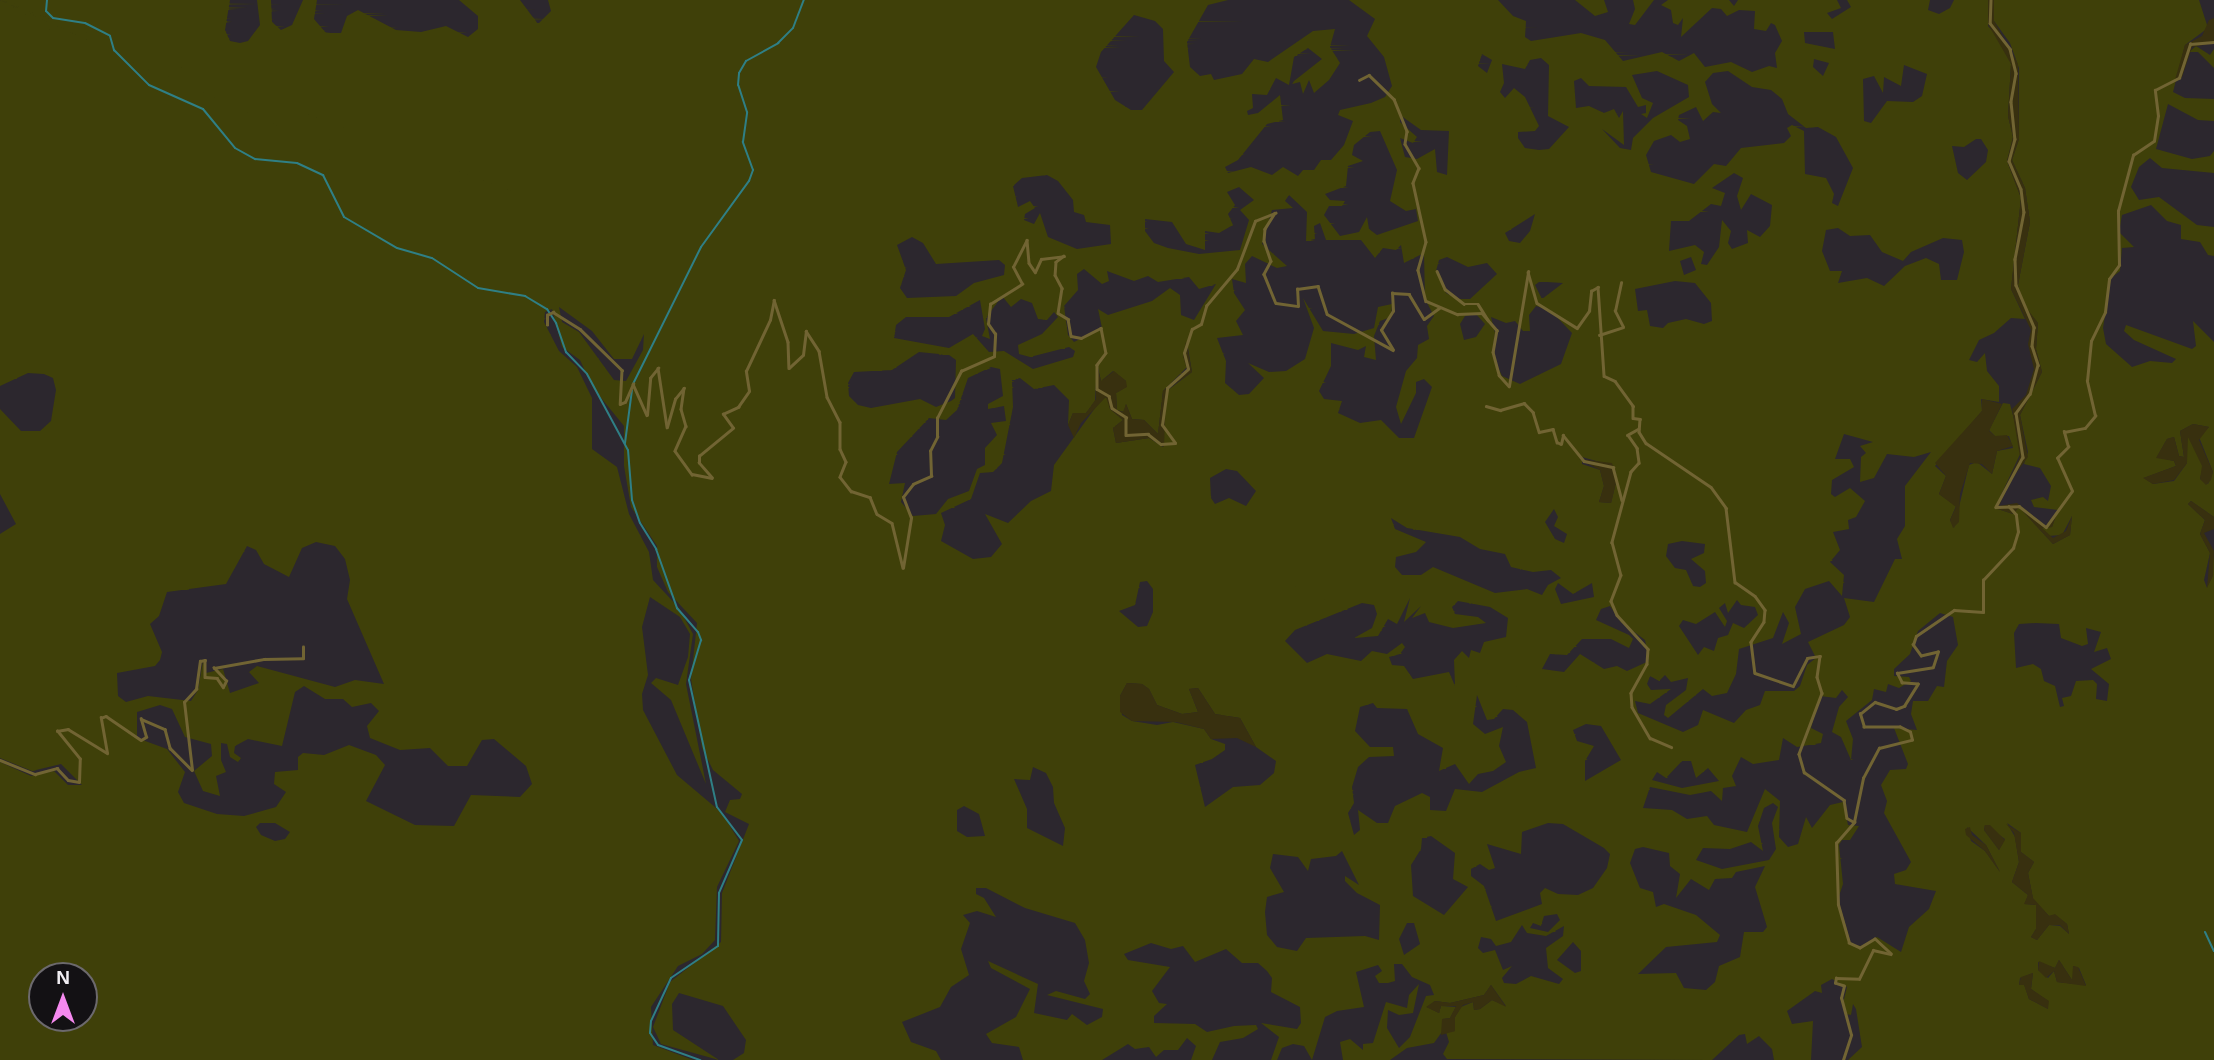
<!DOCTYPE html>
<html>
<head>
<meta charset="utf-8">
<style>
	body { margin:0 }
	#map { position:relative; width:2214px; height:1060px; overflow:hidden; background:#2c272e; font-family:Helvetica,sans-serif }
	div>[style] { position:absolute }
	.green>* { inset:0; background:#3f4009 }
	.sand>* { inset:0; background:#38300f }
	.stream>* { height:2px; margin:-1px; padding:0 1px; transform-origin:1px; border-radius:1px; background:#2f7f85 }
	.minor>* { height:2.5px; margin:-1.25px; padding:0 1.25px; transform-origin:1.25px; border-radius:1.25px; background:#716433 }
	span { translate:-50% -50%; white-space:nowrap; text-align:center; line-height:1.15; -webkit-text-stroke:7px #131114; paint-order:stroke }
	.north { position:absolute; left:28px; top:962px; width:70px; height:70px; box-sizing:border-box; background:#131114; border:2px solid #6c696d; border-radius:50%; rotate:0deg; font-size:19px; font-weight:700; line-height:28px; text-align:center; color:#f1eef3 }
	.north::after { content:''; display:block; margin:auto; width:24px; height:32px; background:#f589ef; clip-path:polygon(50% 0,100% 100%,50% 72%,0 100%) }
</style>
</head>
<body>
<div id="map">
	<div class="green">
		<div style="clip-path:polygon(evenodd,0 0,230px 0,225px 30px,230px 41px,240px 43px,248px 41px,260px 25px,257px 0,271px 0,272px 22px,281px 30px,292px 25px,303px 0,317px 0,314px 19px,326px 33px,341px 33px,347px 16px,358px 10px,396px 30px,421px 32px,446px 26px,468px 37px,478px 29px,478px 16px,459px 0,520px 0,538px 24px,551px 11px,548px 0,1228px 0,1208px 5px,1187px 42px,1190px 67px,1200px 76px,1211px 74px,1214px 80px,1242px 74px,1254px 59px,1268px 62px,1313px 31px,1335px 29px,1330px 47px,1340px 63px,1329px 80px,1314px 93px,1309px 80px,1303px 94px,1300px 82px,1292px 84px,1294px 81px,1322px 59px,1308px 48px,1294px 57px,1289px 85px,1276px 78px,1267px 95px,1252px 94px,1253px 108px,1247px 111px,1248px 115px,1258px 113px,1280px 95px,1283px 120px,1267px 124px,1238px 160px,1225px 167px,1228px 173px,1251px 167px,1272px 175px,1283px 167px,1298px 176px,1303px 170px,1314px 170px,1321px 160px,1331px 160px,1344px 145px,1353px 121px,1338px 115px,1340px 110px,1371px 103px,1385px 97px,1392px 86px,1384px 57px,1367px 36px,1375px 19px,1349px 0,1498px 0,1513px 16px,1526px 21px,1525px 37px,1531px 41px,1581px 33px,1605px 40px,1623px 61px,1662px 52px,1679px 61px,1694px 53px,1705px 67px,1731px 62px,1752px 72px,1769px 66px,1777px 68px,1775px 53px,1782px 41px,1775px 25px,1771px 23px,1766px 31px,1754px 29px,1755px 11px,1739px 10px,1727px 16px,1721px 9px,1712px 8px,1681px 37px,1683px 18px,1678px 25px,1673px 23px,1671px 10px,1661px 5px,1668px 0,1729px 0,1734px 6px,1738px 0,1837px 0,1841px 8px,1827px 13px,1832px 19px,1851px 7px,1847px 0,1930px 0,1928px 10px,1939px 14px,1950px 8px,1954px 0,1988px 0,1988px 26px,2003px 43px,2011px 64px,2008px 116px,2013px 137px,2007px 161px,2021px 198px,2011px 289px,2025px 319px,2011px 318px,1994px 333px,1979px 340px,1969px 360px,1977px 362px,1985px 353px,1987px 371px,1999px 386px,1999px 402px,1981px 399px,1982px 411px,1935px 466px,1946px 476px,1939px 494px,1956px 506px,1950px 520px,1954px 528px,1969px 465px,1977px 462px,1992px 474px,1997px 451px,2013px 448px,2009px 436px,1995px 436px,1989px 430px,2003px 403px,2010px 404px,2022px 450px,1995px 508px,2013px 514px,2019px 507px,2053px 544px,2070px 535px,2072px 516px,2062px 535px,2047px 536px,2042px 528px,2052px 527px,2058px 510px,2034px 507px,2031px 500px,2043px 497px,2048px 501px,2051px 486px,2040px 468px,2024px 464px,2028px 452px,2020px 415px,2042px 372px,2036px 349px,2038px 323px,2024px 306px,2018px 285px,2030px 222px,2025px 188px,2012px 160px,2019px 139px,2019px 68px,2010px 43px,1994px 21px,1994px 0,2199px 0,2208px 28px,2185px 45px,2173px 92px,2185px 98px,2214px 99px,2214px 121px,2198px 120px,2168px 104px,2156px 149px,2192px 159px,2210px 156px,2214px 151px,2214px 173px,2162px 168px,2150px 158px,2139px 167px,2131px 187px,2139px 200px,2159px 197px,2197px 225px,2214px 227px,2214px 256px,2208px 255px,2200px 242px,2181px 239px,2181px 225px,2167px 221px,2151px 205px,2122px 215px,2119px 232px,2134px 247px,2122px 248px,2120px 271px,2111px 278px,2103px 328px,2106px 344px,2132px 367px,2150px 361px,2172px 363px,2176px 359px,2134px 340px,2124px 331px,2126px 325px,2192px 349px,2196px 346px,2193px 321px,2214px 342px,2214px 517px,2191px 501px,2188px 504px,2205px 520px,2200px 534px,2210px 553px,2204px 580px,2207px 588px,2214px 555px,2214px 1060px,1848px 1060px,1862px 1047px,1856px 1009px,1853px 1004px,1851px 1015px,1846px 1014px,1843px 1003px,1847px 987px,1832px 979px,1821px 985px,1822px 993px,1815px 991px,1787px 1011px,1792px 1024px,1813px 1021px,1811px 1060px,1774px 1060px,1772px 1049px,1759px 1036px,1747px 1044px,1745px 1034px,1739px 1035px,1712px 1060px,1447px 1059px,1443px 1054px,1449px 1042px,1446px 1032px,1455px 1031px,1455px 1017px,1461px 1007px,1473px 1002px,1474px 1010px,1480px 1009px,1492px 1000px,1506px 1006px,1491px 985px,1484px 995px,1450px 1003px,1435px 1001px,1427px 1007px,1439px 1013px,1441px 1006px,1456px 1007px,1450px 1018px,1443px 1019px,1444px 1029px,1434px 1043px,1407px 1048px,1390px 1060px,1343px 1060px,1340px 1042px,1350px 1039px,1363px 1050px,1363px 1044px,1373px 1043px,1386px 1002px,1407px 1008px,1409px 995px,1419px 984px,1413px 1013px,1399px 1015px,1388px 1010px,1387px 1028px,1399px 1048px,1410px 1037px,1426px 996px,1434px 995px,1430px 985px,1412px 977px,1402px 964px,1394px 964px,1395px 981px,1388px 983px,1379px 983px,1375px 976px,1382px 971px,1378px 965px,1356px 972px,1364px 1007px,1337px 1011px,1325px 1017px,1312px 1060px,1304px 1046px,1293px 1044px,1282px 1048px,1277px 1060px,1271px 1060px,1279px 1037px,1261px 1023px,1297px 1029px,1301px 1023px,1300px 1007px,1271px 992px,1272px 978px,1267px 971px,1258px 963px,1242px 963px,1226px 949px,1195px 962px,1183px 946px,1171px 949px,1151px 943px,1124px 954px,1128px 960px,1170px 967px,1152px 991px,1159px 1003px,1167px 1004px,1154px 1016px,1154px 1023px,1195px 1024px,1207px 1032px,1234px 1026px,1256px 1025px,1258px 1029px,1243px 1038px,1220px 1042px,1212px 1060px,1191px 1060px,1196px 1046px,1187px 1038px,1178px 1050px,1164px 1050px,1156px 1057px,1149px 1047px,1135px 1049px,1128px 1044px,1102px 1060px,1023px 1060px,1019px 1047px,992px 1043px,986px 1034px,1016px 1017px,1030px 989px,991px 968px,988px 961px,1038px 984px,1034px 1013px,1067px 1020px,1072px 1014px,1087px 1025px,1102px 1017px,1103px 1009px,1047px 995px,1056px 991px,1085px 999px,1090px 994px,1084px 981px,1089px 963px,1085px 940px,1075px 923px,1025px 908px,986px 888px,976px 888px,976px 894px,984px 898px,996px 917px,977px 911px,963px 915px,970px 923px,961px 949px,969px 975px,951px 987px,940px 1007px,902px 1022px,911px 1042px,936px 1051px,941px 1060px,733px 1060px,744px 1053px,746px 1040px,723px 1006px,679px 993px,672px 1004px,673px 1030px,719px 1060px,661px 1044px,653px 1027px,670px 982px,721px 942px,722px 893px,749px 824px,725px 812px,730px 800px,740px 799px,742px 794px,713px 770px,702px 748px,691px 679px,697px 623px,668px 592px,657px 567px,657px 546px,631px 507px,624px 466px,624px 426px,593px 388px,580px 360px,562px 347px,552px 309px,545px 312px,544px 322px,559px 351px,577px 367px,592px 398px,592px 449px,617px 467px,629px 514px,649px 552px,653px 580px,679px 608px,693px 634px,686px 684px,706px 784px,671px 700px,651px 683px,656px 678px,678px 685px,688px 657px,690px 634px,680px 617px,650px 597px,642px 627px,648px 675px,642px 694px,643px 710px,677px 775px,722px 813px,739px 841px,717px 887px,715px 940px,702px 954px,678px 966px,651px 1007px,653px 1045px,693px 1060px,0 1060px,0 762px,31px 776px,54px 771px,68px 785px,82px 785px,61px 764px,32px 771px,0 758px,0 534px,16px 524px,0 494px,0 409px,21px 431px,40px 431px,51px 421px,56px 390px,53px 378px,44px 374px,28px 373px,0 386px,0 0,1134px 15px,1155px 21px,1163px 29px,1164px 61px,1174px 72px,1142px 110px,1131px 110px,1115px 100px,1096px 67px,1101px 52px,1134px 15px,0 0,1804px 32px,1833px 32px,1835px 49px,1805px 43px,1804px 32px,0 0,1482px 54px,1492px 60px,1487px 73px,1478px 66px,1482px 54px,0 0,1541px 58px,1549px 65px,1548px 116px,1569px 127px,1549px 149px,1539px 150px,1525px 148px,1518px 138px,1518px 132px,1535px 131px,1539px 126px,1525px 97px,1514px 88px,1505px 98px,1500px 92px,1504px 83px,1502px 64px,1525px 69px,1530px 60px,1541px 58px,0 0,1814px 59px,1829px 63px,1823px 76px,1813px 67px,1814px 59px,0 0,1904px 65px,1927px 74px,1922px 96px,1913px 102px,1887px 101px,1871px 123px,1864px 121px,1863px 79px,1874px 76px,1883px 93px,1884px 77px,1901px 86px,1904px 65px,0 0,1657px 71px,1688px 85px,1689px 97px,1653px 118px,1633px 138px,1631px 150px,1620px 148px,1602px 129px,1624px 145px,1623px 111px,1619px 118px,1614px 109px,1604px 113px,1589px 106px,1576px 108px,1574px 81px,1581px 78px,1589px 86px,1626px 87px,1638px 107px,1646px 105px,1646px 113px,1641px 114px,1647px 118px,1653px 103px,1642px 98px,1632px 75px,1657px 71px,0 0,1728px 71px,1752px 87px,1771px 90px,1782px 99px,1788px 114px,1806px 128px,1818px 127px,1836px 137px,1853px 168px,1838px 206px,1832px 203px,1834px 194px,1826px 178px,1805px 174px,1804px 131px,1792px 125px,1787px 128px,1791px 136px,1784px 143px,1741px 148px,1726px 166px,1714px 164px,1694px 184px,1651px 172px,1646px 155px,1654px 141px,1671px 135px,1680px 142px,1690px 139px,1687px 126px,1678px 120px,1679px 115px,1696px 107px,1703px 121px,1713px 112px,1721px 113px,1712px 104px,1705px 82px,1713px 73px,1728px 71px,0 0,1400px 115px,1421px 130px,1449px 131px,1447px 175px,1437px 172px,1435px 149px,1417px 159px,1405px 157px,1400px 138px,1413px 143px,1417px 137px,1400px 122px,1400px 115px,0 0,1380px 131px,1397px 170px,1390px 201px,1406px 211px,1416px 209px,1418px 221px,1377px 235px,1369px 229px,1367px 217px,1359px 232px,1340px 236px,1324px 215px,1329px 206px,1342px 206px,1345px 201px,1330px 200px,1325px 194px,1346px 186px,1348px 166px,1363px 161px,1352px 155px,1354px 145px,1370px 132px,1380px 131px,0 0,1976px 139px,1981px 139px,1988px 150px,1986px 162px,1967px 180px,1958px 173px,1952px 146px,1964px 147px,1976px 139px,0 0,1734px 173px,1743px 178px,1737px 196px,1741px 210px,1751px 194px,1772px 205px,1770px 226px,1760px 237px,1747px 230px,1748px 243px,1732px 249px,1728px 243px,1731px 231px,1722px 220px,1719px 247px,1707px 265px,1701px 264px,1704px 252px,1695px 245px,1669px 251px,1671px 221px,1689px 221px,1711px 204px,1721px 206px,1725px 193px,1712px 188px,1734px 173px,0 0,1047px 175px,1058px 181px,1073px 200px,1074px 212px,1084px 215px,1086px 222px,1110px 225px,1111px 244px,1077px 249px,1048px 237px,1040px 213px,1034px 224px,1024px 220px,1025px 214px,1035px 208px,1030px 201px,1018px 207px,1013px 186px,1022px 178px,1047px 175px,0 0,1239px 187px,1254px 200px,1240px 210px,1249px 220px,1240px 250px,1199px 254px,1168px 248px,1154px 243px,1145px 231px,1145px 219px,1172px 222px,1186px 244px,1205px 250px,1205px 231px,1219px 233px,1233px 225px,1228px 214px,1235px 205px,1227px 192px,1239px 187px,0 0,1289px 195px,1307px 212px,1306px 241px,1315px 239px,1314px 226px,1320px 223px,1326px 240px,1361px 240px,1375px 258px,1383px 248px,1396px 250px,1401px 245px,1404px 263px,1424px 253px,1425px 299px,1434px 316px,1427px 326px,1429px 339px,1418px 345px,1417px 358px,1406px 371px,1396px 407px,1401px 424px,1416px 393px,1416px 382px,1424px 379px,1432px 387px,1414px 438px,1399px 438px,1381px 420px,1360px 423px,1338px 413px,1342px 401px,1324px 399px,1319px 391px,1331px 366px,1331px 343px,1358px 350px,1366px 346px,1364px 357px,1376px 360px,1374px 336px,1380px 321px,1391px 317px,1392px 304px,1378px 307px,1374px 328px,1354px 334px,1323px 331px,1303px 298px,1314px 328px,1305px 359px,1286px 371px,1269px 372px,1248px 363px,1264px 378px,1249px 394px,1239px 395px,1225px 383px,1226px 361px,1217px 338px,1243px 335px,1236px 321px,1245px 310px,1234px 293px,1232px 279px,1246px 283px,1245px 264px,1252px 256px,1277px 268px,1287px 266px,1262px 244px,1272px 210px,1293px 208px,1285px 201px,1289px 195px,0 0,1535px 214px,1530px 231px,1520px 243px,1509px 241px,1505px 233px,1535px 214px,0 0,1838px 228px,1850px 236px,1870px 235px,1882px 252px,1903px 261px,1911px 252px,1943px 238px,1962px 240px,1964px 252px,1957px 280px,1941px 280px,1939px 264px,1926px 258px,1905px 266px,1884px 286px,1867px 278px,1838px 283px,1842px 271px,1830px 271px,1822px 251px,1826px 230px,1838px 228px,0 0,912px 237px,923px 243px,936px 264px,999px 260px,1005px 265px,1004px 275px,974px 283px,956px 296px,907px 298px,900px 288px,906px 270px,897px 245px,912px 237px,0 0,1447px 257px,1468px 267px,1487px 263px,1497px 274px,1470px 299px,1457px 299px,1446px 293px,1436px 271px,1439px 260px,1447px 257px,0 0,1691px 257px,1696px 270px,1684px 275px,1680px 261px,1691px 257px,0 0,1084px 269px,1102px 284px,1109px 281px,1107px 271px,1134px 281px,1148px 276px,1158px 282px,1189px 277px,1199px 289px,1216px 284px,1194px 320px,1181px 315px,1180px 295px,1170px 288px,1152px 301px,1108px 315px,1098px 309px,1102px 328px,1074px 342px,1068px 335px,1064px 306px,1078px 290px,1077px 274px,1084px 269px,0 0,1675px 281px,1695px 283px,1711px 303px,1712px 321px,1704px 324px,1686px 319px,1668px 323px,1663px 328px,1650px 326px,1647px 310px,1638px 311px,1635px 289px,1675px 281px,0 0,1539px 282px,1547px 282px,1563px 283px,1542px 299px,1535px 285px,1539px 282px,0 0,1002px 296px,1011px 307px,1021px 299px,1032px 303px,1038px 319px,1047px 320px,1054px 312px,1058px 317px,1042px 334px,1018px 345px,1019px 354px,1030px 357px,1069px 347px,1075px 351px,1073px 357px,1033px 369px,1004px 351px,989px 352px,973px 334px,949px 348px,894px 338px,896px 325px,906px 317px,949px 317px,980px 300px,985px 329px,982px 336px,990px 339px,986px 318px,1002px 296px,0 0,1536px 306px,1550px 310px,1572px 333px,1561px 364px,1520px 384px,1502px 376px,1492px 354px,1495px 333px,1491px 317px,1506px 323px,1515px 321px,1523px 331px,1530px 331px,1529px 315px,1536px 306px,0 0,559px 307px,592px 331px,614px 359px,632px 359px,644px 334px,643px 350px,626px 381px,614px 380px,579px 332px,562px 322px,559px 307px,0 0,1476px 314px,1485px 324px,1476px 337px,1464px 340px,1460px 324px,1465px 316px,1476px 314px,0 0,1187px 342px,1192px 372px,1168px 390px,1161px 431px,1163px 447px,1149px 438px,1116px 443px,1113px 428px,1123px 420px,1110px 409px,1108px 398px,1103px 397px,1054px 465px,1051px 491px,1031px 501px,1008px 523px,985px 514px,1002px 544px,991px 557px,973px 559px,941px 541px,945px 525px,941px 513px,971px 499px,980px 473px,993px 472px,1002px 463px,1013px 407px,1012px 380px,1020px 378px,1034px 389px,1054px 385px,1069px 400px,1068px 425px,1073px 413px,1086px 413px,1095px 401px,1097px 363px,1101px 381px,1113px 371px,1126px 381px,1126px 387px,1116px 393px,1117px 410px,1124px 412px,1126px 404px,1132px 419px,1144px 420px,1158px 434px,1163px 391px,1188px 366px,1183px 356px,1187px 342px,0 0,919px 352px,949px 355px,956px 360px,955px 398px,951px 401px,936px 407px,920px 399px,871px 408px,858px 405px,849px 396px,848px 383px,854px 372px,892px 370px,919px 352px,0 0,991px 367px,1000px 369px,1003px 396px,988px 404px,988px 409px,1004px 406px,1006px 421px,991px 423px,997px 435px,985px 448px,985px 465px,977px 469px,969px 491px,948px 499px,936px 514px,913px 516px,901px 502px,905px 483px,889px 484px,897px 452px,929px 418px,946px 420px,957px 410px,968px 378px,991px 367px,0 0,2193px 424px,2209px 427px,2199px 437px,2213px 472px,2208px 484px,2200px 479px,2203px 466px,2189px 437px,2185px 438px,2187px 463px,2174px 481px,2153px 484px,2144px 478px,2176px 466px,2174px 461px,2157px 457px,2167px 439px,2174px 437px,2179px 456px,2184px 457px,2180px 431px,2193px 424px,0 0,1844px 434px,1873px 442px,1860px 446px,1866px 453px,1861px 457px,1860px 482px,1874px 478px,1887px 454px,1914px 457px,1931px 452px,1905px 486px,1905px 526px,1897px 539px,1902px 559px,1895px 559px,1874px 602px,1844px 598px,1850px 617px,1844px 625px,1808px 642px,1816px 658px,1807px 665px,1800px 686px,1794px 691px,1765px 691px,1760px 705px,1746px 710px,1734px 723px,1703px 710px,1698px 725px,1683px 732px,1638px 713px,1635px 701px,1650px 704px,1671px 689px,1651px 690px,1647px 684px,1650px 676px,1659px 681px,1665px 675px,1671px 682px,1688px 678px,1686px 690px,1666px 705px,1664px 715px,1668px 718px,1703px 689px,1712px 696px,1727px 693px,1736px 674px,1739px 649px,1773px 638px,1783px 612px,1789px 623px,1782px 644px,1801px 634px,1795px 607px,1805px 589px,1829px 581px,1842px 596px,1844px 575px,1830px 562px,1840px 550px,1833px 532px,1849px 529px,1848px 520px,1856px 517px,1865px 501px,1850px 488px,1835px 497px,1831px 494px,1832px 480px,1854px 467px,1850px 459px,1835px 459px,1844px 434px,0 0,1582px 457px,1614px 466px,1617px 478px,1611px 503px,1599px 502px,1604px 486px,1600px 470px,1582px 464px,1582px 457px,0 0,1226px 469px,1237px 471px,1256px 491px,1246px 506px,1229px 498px,1215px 504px,1211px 498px,1210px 478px,1226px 469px,0 0,1554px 509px,1558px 517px,1554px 526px,1567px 534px,1564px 543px,1555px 539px,1545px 522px,1554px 509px,0 0,1391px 518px,1407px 528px,1460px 537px,1480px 549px,1505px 554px,1511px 567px,1533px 572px,1551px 570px,1561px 578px,1548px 585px,1542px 595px,1527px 589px,1495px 593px,1433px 567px,1421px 575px,1402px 575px,1395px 567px,1396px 557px,1416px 552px,1426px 542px,1395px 529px,1391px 518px,0 0,1682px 541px,1705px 544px,1704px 553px,1691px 559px,1705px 571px,1706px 583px,1700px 587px,1693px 586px,1686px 570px,1675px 568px,1666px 556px,1668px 544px,1682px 541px,0 0,316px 542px,335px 546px,345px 559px,350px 580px,347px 599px,384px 684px,355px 680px,335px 687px,257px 666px,249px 672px,259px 683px,230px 693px,223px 669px,206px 673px,203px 661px,198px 690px,191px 701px,148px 696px,126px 702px,118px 696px,117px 673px,155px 666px,160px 660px,162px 652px,150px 624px,159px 616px,167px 592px,226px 584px,247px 546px,256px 550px,264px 564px,289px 577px,302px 548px,316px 542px,0 0,1147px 581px,1153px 589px,1153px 612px,1147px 626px,1138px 627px,1119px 611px,1135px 605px,1140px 582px,1147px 581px,0 0,1558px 583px,1573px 594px,1592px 583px,1594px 597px,1561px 604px,1555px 589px,1558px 583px,0 0,1410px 598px,1404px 622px,1421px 606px,1412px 618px,1425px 613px,1429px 622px,1453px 628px,1486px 623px,1478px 617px,1455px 614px,1452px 607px,1458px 601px,1490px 607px,1508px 618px,1506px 637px,1484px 642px,1480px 653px,1471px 650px,1469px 658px,1462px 651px,1454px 660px,1455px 686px,1449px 672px,1413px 679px,1404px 666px,1392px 665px,1389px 657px,1400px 654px,1405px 647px,1402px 643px,1387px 654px,1372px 651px,1361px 661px,1327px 654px,1307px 663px,1285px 641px,1295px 630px,1362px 603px,1374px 605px,1377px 614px,1372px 628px,1354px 638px,1378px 636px,1388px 619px,1397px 624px,1410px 598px,0 0,1737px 600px,1741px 605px,1755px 607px,1758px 615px,1744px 628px,1733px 623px,1728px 635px,1718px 638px,1714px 651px,1704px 647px,1698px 655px,1679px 626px,1683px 620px,1696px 624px,1715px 612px,1725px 627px,1727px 621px,1719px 608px,1725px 603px,1728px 613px,1737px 600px,0 0,1610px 606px,1621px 622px,1645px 640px,1649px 661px,1627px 671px,1617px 666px,1604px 669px,1580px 654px,1564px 672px,1542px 669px,1550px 654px,1567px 655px,1582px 639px,1611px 639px,1629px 648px,1633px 639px,1629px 635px,1596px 620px,1601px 609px,1610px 606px,0 0,1940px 613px,1953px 617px,1958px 645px,1947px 661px,1944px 687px,1937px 686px,1928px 701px,1913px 701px,1911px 714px,1917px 730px,1894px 728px,1908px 764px,1906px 769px,1890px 770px,1881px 785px,1887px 801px,1884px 813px,1911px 862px,1906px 870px,1894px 874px,1895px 884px,1936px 891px,1929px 909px,1909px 927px,1901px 952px,1877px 937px,1861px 946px,1851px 944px,1838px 899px,1843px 884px,1839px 845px,1842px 840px,1850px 840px,1859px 826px,1848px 825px,1843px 802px,1830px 805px,1812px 828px,1806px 817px,1798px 844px,1788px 847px,1779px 837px,1780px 801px,1765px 789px,1747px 832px,1714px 825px,1707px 816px,1687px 819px,1672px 810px,1643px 808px,1650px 787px,1690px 795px,1711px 791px,1722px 801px,1723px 788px,1736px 786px,1732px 776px,1741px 757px,1753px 764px,1779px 760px,1783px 738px,1797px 747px,1821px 743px,1823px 734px,1811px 728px,1820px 696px,1836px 698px,1842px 690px,1848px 697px,1839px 707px,1832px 732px,1841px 737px,1851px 760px,1853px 739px,1846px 721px,1872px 700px,1874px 689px,1886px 692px,1888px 684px,1899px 688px,1911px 681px,1909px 677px,1894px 676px,1894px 669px,1910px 654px,1918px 631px,1940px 613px,0 0,2036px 623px,2059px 624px,2061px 638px,2082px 646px,2088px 644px,2086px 628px,2101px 632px,2094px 652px,2107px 648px,2111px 659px,2091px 669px,2109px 684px,2107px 701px,2096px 699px,2097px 684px,2093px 680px,2076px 681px,2071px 696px,2062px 698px,2064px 706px,2060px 707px,2055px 686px,2044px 681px,2041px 669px,2033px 664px,2016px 668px,2014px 633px,2019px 624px,2036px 623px,0 0,1127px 683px,1142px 684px,1149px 689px,1157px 705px,1182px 714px,1198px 712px,1189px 689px,1198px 688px,1215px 714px,1240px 718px,1256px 747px,1276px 761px,1274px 773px,1260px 785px,1233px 787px,1205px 807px,1195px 765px,1212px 759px,1225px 750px,1225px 744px,1211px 739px,1204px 729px,1173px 722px,1157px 725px,1132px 721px,1122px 715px,1120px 696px,1127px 683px,0 0,304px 686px,325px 699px,343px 699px,352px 707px,371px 703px,379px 711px,367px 726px,370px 738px,400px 750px,430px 748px,448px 766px,467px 766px,482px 740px,494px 739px,526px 766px,532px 784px,520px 797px,471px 795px,454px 826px,415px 825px,366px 801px,385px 765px,376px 755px,349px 745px,324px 755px,303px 753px,298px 757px,298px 770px,275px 772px,274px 784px,286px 792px,276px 807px,244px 816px,217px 814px,184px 803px,178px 792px,185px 772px,167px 749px,137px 738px,137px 712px,160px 705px,172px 709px,185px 737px,211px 744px,212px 756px,194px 771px,203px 791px,220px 796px,216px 776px,226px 772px,221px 760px,221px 743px,227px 744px,230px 757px,238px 762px,241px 758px,234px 753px,235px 746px,248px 739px,282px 746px,295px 692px,304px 686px,0 0,1477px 695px,1487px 720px,1494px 719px,1503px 709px,1513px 710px,1527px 722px,1536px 768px,1519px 772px,1482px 792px,1455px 789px,1446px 811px,1430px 810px,1430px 797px,1422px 793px,1395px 806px,1388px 823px,1377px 823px,1358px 810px,1360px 830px,1354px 835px,1348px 813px,1354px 803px,1352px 787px,1358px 767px,1369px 757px,1394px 756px,1393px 747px,1370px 747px,1355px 731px,1360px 707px,1373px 703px,1377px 708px,1407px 709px,1418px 734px,1443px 748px,1439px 771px,1455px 764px,1469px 784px,1478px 774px,1493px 771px,1506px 762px,1499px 746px,1503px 727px,1485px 734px,1473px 724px,1477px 695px,0 0,1586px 724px,1601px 726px,1621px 760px,1585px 781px,1585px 761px,1594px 746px,1577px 741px,1573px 730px,1586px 724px,0 0,1682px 761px,1691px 761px,1696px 778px,1708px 768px,1719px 781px,1682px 788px,1652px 780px,1657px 772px,1666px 778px,1682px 761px,0 0,1033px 767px,1046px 773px,1053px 787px,1054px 803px,1065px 828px,1063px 846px,1027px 828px,1027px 809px,1014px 779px,1030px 780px,1033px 767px,0 0,1773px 803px,1778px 807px,1772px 823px,1776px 849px,1769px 860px,1722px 869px,1696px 860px,1703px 848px,1730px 849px,1751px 842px,1763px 851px,1758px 826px,1764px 808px,1773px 803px,0 0,964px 806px,979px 814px,985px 836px,967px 837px,957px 831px,957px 810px,964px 806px,0 0,260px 823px,275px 823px,290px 832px,285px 839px,275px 841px,261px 835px,256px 827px,260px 823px,0 0,1548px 823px,1563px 824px,1604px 848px,1610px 854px,1607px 868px,1593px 888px,1578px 895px,1558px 894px,1545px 888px,1540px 893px,1542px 904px,1496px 921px,1484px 886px,1471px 876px,1471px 869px,1480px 864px,1489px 870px,1495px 868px,1487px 844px,1521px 854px,1522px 832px,1548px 823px,0 0,2007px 823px,2021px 833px,2021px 852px,2034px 862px,2028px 873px,2033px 899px,2049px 916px,2055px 915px,2067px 924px,2069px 934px,2060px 926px,2049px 925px,2037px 940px,2031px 937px,2036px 929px,2036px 905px,2025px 904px,2028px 895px,2012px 882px,2019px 862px,2015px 837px,2007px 823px,0 0,1985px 825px,2005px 839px,1999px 850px,1984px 830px,1985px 825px,0 0,1967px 827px,1986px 845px,2000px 872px,1985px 851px,1971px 841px,1967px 827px,0 0,1431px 836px,1455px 853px,1453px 879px,1468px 887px,1444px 915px,1413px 896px,1411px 865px,1421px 849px,1422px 838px,1431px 836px,0 0,1643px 847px,1669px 853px,1670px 866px,1680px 874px,1676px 898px,1691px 879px,1709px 890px,1715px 879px,1732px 878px,1736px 872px,1765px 866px,1755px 887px,1767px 927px,1763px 932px,1744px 932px,1740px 957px,1719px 966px,1715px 982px,1706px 990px,1684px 988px,1676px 973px,1638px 974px,1666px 947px,1717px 942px,1720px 935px,1696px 915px,1664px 904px,1656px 907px,1653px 892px,1640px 888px,1630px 863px,1635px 849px,1643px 847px,0 0,1342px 851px,1359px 885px,1345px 876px,1345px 881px,1357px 893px,1380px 905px,1379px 940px,1365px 936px,1306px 938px,1297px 951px,1277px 947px,1267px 935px,1265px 912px,1267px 897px,1284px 892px,1270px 868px,1273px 854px,1298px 857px,1308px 871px,1311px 859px,1336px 856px,1342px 851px,0 0,1557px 914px,1560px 920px,1548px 932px,1530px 928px,1533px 923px,1541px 926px,1544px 916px,1557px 914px,0 0,1407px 923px,1414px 923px,1420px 944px,1404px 955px,1399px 939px,1407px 923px,0 0,1522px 925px,1527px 933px,1546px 936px,1564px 926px,1563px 936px,1546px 948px,1548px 968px,1563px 979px,1559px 984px,1531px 976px,1516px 984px,1504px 983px,1502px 978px,1512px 966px,1503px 970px,1495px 950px,1483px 953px,1478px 948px,1481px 937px,1491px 939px,1496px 946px,1511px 942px,1522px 925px,0 0,1573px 942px,1581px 951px,1581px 971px,1575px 973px,1557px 960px,1573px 942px,0 0,2059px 960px,2072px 980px,2075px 980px,2073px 966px,2079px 968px,2086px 985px,2057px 982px,2054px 971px,2048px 978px,2038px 970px,2038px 962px,2055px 968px,2059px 960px,0 0,2033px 973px,2031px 989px,2048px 1001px,2048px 1009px,2029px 999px,2024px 984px,2019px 985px,2020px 978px,2033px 973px,0 0,42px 976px,84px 976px,84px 1018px,42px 1018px,42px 976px)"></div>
		<div style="clip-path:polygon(1575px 0,1604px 0,1608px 12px,1595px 16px)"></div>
		<div style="clip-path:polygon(1633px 0,1654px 0,1635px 25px,1629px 24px,1635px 9px)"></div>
		<div style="clip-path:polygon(2196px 46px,2210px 55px,2214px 49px,2214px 68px,2198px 52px,2189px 52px)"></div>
	</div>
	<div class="sand">
		<div style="clip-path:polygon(1988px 0,1994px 0,1994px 21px,2018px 64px,2019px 139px,2012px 160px,2025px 188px,2030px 222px,2018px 285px,2024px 305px,2038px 323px,2036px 349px,2042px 372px,2020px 415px,2028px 457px,2010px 481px,1999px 506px,2017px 503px,2046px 526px,2058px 510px,2052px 527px,2042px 528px,2053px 538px,2066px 531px,2072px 516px,2070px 535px,2053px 544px,2019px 507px,2013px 514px,1995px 508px,2020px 457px,2012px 409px,2026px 395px,2034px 369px,2028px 344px,2031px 330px,2011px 289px,2021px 198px,2007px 161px,2013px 137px,2008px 116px,2011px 64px,1988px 24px)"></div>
		<div style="clip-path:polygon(2214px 18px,2214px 43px,2192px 47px,2182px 77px,2174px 83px,2185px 45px,2202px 36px,2209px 20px)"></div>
		<div style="clip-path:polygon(1186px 341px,1192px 372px,1169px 388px,1166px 396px,1164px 447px,1149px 438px,1116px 443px,1113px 428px,1123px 420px,1110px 409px,1106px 397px,1081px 423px,1074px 438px,1068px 425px,1073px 413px,1086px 413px,1096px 399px,1096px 363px,1101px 381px,1114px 371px,1126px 381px,1127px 387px,1116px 393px,1117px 410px,1123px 412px,1126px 404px,1132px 419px,1144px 420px,1158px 434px,1163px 391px,1187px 370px,1183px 356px)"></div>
		<div style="clip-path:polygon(1982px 399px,2002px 404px,1989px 431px,1995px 436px,2007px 435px,2013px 446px,1997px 451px,1992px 474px,1982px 464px,1970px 463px,1960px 494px,1959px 522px,1953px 528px,1950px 520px,1956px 507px,1939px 494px,1946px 476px,1935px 463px,1982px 411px)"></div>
		<div style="clip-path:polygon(2193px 424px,2209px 427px,2199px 440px,2213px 472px,2211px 480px,2206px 485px,2200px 479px,2202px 466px,2188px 437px,2187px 463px,2174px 480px,2153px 484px,2143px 478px,2176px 466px,2174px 461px,2156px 458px,2167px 439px,2174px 437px,2179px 456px,2184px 457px,2180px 431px)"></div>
		<div style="clip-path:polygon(1579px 459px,1612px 463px,1617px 479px,1611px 503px,1599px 502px,1604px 486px,1600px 470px)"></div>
		<div style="clip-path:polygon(2191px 501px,2214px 517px,2214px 529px,2204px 533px,2214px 551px,2213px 576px,2207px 588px,2210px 553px,2200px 534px,2205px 520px,2188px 504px)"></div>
		<div style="clip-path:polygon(1127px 683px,1142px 684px,1149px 689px,1157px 705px,1182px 714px,1198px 712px,1189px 689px,1198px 688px,1215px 714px,1240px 718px,1256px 747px,1237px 738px,1211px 739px,1204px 729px,1176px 722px,1132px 721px,1120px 712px,1120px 696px)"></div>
		<div style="clip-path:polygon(2006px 824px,2021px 833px,2021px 852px,2034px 862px,2028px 873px,2033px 898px,2049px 916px,2055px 914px,2067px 924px,2069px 934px,2060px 925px,2049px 925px,2037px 940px,2031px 937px,2036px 929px,2036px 905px,2024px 904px,2028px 895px,2012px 882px,2019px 862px,2014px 833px)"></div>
		<div style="clip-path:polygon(1990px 825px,2005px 840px,1999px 850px,1984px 830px,1985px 825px)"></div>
		<div style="clip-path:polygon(1970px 827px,1972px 835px,1986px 845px,2000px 872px,1985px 851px,1966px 835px,1965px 829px)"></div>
		<div style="clip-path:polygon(2059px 960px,2072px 980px,2073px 966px,2078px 967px,2086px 986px,2057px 982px,2054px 971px,2046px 978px,2038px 970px,2039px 961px,2055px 968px)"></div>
		<div style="clip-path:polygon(2033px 973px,2031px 989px,2049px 1001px,2048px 1009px,2029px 999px,2024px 985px,2019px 985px,2021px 977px)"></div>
		<div style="clip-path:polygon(1491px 985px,1506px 1007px,1492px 1000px,1480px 1009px,1474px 1010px,1473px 1002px,1463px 1005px,1455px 1017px,1455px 1031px,1441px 1035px,1442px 1019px,1450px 1018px,1456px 1006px,1441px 1006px,1439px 1013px,1426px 1007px,1435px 1001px,1450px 1003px,1484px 995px)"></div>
	</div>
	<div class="stream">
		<div style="left:47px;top:0;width:11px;rotate:95deg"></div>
		<div style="left:46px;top:11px;width:10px;rotate:45deg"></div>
		<div style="left:53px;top:18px;width:32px;rotate:9deg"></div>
		<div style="left:85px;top:23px;width:28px;rotate:27deg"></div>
		<div style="left:110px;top:36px;width:15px;rotate:74deg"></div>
		<div style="left:114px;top:50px;width:49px;rotate:45deg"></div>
		<div style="left:149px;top:85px;width:59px;rotate:24deg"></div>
		<div style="left:203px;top:109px;width:50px;rotate:50.6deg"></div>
		<div style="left:235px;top:148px;width:23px;rotate:29deg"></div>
		<div style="left:255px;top:159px;width:42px;rotate:5.4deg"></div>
		<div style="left:297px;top:163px;width:29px;rotate:25deg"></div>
		<div style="left:323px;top:175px;width:47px;rotate:63.4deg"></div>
		<div style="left:344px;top:217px;width:61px;rotate:30.3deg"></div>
		<div style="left:397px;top:248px;width:36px;rotate:16deg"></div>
		<div style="left:432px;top:258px;width:55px;rotate:33.1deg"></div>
		<div style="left:478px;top:288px;width:48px;rotate:9.7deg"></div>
		<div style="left:525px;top:296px;width:26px;rotate:31deg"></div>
		<div style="left:547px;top:309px;width:17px;rotate:57deg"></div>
		<div style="left:556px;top:323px;width:31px;rotate:71deg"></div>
		<div style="left:566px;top:352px;width:30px;rotate:46deg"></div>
		<div style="left:587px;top:374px;width:86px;rotate:61.7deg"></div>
		<div style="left:628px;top:450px;width:50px;rotate:85.4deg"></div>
		<div style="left:632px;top:500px;width:24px;rotate:71deg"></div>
		<div style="left:640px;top:523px;width:31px;rotate:58deg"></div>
		<div style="left:656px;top:549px;width:63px;rotate:70.4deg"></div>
		<div style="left:677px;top:608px;width:32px;rotate:49deg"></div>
		<div style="left:698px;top:632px;width:9px;rotate:69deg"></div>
		<div style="left:701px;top:640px;width:42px;rotate:106.7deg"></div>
		<div style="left:689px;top:680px;width:130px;rotate:77.6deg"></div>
		<div style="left:717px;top:807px;width:41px;rotate:52.9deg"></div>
		<div style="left:742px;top:840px;width:58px;rotate:113.5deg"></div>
		<div style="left:719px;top:893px;width:53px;rotate:91.1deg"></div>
		<div style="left:718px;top:946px;width:57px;rotate:145.8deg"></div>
		<div style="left:671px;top:978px;width:47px;rotate:114.9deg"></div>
		<div style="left:651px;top:1021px;width:12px;rotate:95deg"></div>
		<div style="left:650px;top:1033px;width:14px;rotate:56deg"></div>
		<div style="left:658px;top:1045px;width:45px;rotate:19.7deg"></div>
		<div style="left:633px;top:384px;width:153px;rotate:-63.6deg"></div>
		<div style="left:701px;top:247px;width:82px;rotate:-54deg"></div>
		<div style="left:749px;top:181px;width:12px;rotate:-70deg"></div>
		<div style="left:753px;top:170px;width:30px;rotate:-110deg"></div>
		<div style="left:743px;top:142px;width:30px;rotate:-82deg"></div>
		<div style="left:747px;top:112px;width:28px;rotate:-108deg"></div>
		<div style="left:738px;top:85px;width:12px;rotate:-85deg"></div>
		<div style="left:739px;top:73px;width:14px;rotate:-60deg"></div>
		<div style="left:746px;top:61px;width:37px;rotate:-29deg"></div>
		<div style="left:778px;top:43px;width:21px;rotate:-45deg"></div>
		<div style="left:793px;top:28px;width:30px;rotate:-69deg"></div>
		<div style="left:625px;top:443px;width:53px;rotate:-82.5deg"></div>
		<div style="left:2205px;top:932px;width:21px;rotate:65deg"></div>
	</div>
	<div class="minor">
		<div style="left:1991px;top:0;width:23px;rotate:92deg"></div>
		<div style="left:1990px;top:23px;width:33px;rotate:52deg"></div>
		<div style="left:2010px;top:49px;width:25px;rotate:76deg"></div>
		<div style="left:2016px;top:73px;width:29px;rotate:100deg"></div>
		<div style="left:2011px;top:102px;width:37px;rotate:84deg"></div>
		<div style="left:2015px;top:139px;width:23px;rotate:105deg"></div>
		<div style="left:2009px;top:161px;width:30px;rotate:67deg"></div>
		<div style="left:2021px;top:189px;width:23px;rotate:83deg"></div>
		<div style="left:2024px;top:212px;width:48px;rotate:100.8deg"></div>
		<div style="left:2015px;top:259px;width:26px;rotate:88deg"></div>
		<div style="left:2016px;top:285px;width:46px;rotate:66.8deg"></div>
		<div style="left:2034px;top:327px;width:19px;rotate:96deg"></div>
		<div style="left:2032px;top:346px;width:20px;rotate:72deg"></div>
		<div style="left:2038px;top:365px;width:30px;rotate:105deg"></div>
		<div style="left:2030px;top:394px;width:24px;rotate:126deg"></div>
		<div style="left:2016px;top:413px;width:45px;rotate:81deg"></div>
		<div style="left:2023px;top:457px;width:57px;rotate:118.4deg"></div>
		<div style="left:1996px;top:507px;width:23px;rotate:-2deg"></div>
		<div style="left:2019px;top:506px;width:34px;rotate:38deg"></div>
		<div style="left:2046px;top:527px;width:44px;rotate:-54.2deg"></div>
		<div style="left:2072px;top:491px;width:36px;rotate:-114deg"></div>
		<div style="left:2057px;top:458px;width:16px;rotate:-45deg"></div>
		<div style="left:2068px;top:447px;width:16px;rotate:-105deg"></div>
		<div style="left:2064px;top:432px;width:21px;rotate:-11deg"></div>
		<div style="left:2085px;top:428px;width:16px;rotate:-50deg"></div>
		<div style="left:2095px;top:416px;width:36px;rotate:-103deg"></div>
		<div style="left:2087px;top:381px;width:40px;rotate:-84.3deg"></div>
		<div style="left:2091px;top:341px;width:32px;rotate:-64deg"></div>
		<div style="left:2105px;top:312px;width:33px;rotate:-83deg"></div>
		<div style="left:2109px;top:279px;width:17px;rotate:-54deg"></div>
		<div style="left:2119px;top:265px;width:54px;rotate:-91.1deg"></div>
		<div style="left:2118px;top:211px;width:58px;rotate:-75deg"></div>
		<div style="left:2133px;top:155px;width:25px;rotate:-34deg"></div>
		<div style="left:2154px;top:141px;width:25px;rotate:-81deg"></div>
		<div style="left:2158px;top:116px;width:26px;rotate:-97deg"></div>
		<div style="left:2155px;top:90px;width:27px;rotate:-27deg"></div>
		<div style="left:2179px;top:78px;width:36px;rotate:-72deg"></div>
		<div style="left:2190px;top:44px;width:24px;rotate:-5deg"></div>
		<div style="left:1359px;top:80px;width:11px;rotate:-27deg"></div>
		<div style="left:1369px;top:75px;width:35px;rotate:44deg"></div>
		<div style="left:1394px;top:99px;width:35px;rotate:68deg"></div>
		<div style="left:1407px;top:131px;width:13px;rotate:99deg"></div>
		<div style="left:1405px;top:144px;width:28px;rotate:60deg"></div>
		<div style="left:1419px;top:168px;width:16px;rotate:112deg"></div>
		<div style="left:1413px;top:183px;width:60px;rotate:77.6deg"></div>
		<div style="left:1426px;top:242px;width:29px;rotate:106deg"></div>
		<div style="left:1418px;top:270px;width:32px;rotate:76deg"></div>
		<div style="left:1426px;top:301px;width:34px;rotate:23deg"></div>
		<div style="left:1457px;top:314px;width:25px;rotate:-2deg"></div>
		<div style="left:1482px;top:313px;width:23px;rotate:49deg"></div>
		<div style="left:1497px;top:330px;width:22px;rotate:100deg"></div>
		<div style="left:1493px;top:352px;width:24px;rotate:75deg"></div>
		<div style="left:1499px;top:375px;width:15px;rotate:48deg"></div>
		<div style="left:1509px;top:386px;width:116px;rotate:-80.5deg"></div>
		<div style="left:1528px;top:272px;width:32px;rotate:74deg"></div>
		<div style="left:1537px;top:303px;width:47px;rotate:32deg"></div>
		<div style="left:1577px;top:328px;width:21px;rotate:-55deg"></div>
		<div style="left:1589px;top:311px;width:20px;rotate:-84deg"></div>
		<div style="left:1591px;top:291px;width:8px;rotate:-30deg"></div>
		<div style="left:1598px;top:287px;width:89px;rotate:86.1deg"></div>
		<div style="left:1604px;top:376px;width:12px;rotate:24deg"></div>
		<div style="left:1615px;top:381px;width:31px;rotate:54deg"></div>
		<div style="left:1633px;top:406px;width:12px;rotate:90deg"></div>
		<div style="left:1633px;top:418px;width:7px;rotate:8deg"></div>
		<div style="left:1640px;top:419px;width:13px;rotate:94deg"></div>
		<div style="left:1639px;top:432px;width:13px;rotate:58deg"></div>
		<div style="left:1646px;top:443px;width:78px;rotate:34.1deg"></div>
		<div style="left:1711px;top:487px;width:26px;rotate:54deg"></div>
		<div style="left:1726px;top:508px;width:75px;rotate:83.1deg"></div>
		<div style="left:1735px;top:582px;width:24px;rotate:35deg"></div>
		<div style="left:1755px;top:596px;width:17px;rotate:54deg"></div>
		<div style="left:1765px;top:610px;width:12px;rotate:95deg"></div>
		<div style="left:1764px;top:622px;width:24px;rotate:123deg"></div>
		<div style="left:1751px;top:642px;width:31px;rotate:83deg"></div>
		<div style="left:1755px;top:673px;width:40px;rotate:18.9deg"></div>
		<div style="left:1793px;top:686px;width:31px;rotate:-63deg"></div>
		<div style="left:1807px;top:658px;width:13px;rotate:-9deg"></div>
		<div style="left:1820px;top:656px;width:21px;rotate:98deg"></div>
		<div style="left:1817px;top:677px;width:17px;rotate:73deg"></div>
		<div style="left:1822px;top:693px;width:65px;rotate:110.7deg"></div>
		<div style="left:1799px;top:754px;width:19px;rotate:74deg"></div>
		<div style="left:1804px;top:772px;width:49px;rotate:35deg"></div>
		<div style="left:1844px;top:800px;width:18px;rotate:81deg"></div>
		<div style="left:1847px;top:818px;width:8px;rotate:30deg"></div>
		<div style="left:1437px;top:271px;width:20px;rotate:66deg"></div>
		<div style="left:1445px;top:289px;width:24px;rotate:38deg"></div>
		<div style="left:1464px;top:304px;width:14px"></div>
		<div style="left:1478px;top:304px;width:19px;rotate:58deg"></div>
		<div style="left:547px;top:325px;width:10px;rotate:-90deg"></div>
		<div style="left:547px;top:315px;width:7px;rotate:-27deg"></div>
		<div style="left:553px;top:312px;width:32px;rotate:32deg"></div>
		<div style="left:580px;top:329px;width:59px;rotate:44.3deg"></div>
		<div style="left:622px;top:370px;width:34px;rotate:93deg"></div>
		<div style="left:620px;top:404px;width:5px;rotate:-22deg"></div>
		<div style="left:625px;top:402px;width:20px;rotate:-66deg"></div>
		<div style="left:633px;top:384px;width:34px;rotate:66deg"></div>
		<div style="left:647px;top:415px;width:37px;rotate:-85deg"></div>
		<div style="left:650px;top:378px;width:13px;rotate:-51deg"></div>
		<div style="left:658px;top:368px;width:60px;rotate:81.3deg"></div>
		<div style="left:667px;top:427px;width:29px;rotate:-74deg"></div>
		<div style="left:675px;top:399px;width:14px;rotate:-51deg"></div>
		<div style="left:684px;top:388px;width:21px;rotate:98deg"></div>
		<div style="left:681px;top:409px;width:18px;rotate:74deg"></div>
		<div style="left:686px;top:426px;width:27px;rotate:114deg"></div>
		<div style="left:675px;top:451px;width:29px;rotate:54deg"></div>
		<div style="left:692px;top:474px;width:20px;rotate:11deg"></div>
		<div style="left:712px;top:478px;width:20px;rotate:-131deg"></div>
		<div style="left:699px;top:463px;width:7px;rotate:-90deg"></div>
		<div style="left:699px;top:456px;width:44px;rotate:-39.5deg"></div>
		<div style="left:733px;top:428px;width:17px;rotate:-126deg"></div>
		<div style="left:723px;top:414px;width:17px;rotate:-25deg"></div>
		<div style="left:738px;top:407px;width:19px;rotate:-55deg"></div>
		<div style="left:749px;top:391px;width:20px;rotate:-99deg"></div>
		<div style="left:746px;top:371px;width:56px;rotate:-64.8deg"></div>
		<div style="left:770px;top:320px;width:20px;rotate:-79deg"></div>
		<div style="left:774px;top:300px;width:44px;rotate:71.6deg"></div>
		<div style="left:788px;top:342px;width:26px;rotate:88deg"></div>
		<div style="left:789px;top:368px;width:19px;rotate:-43deg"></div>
		<div style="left:803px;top:355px;width:24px;rotate:-83deg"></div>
		<div style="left:806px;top:331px;width:24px;rotate:57deg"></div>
		<div style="left:819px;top:351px;width:47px;rotate:80.1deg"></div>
		<div style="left:827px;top:397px;width:28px;rotate:63deg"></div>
		<div style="left:840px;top:422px;width:27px;rotate:90deg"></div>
		<div style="left:840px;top:449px;width:14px;rotate:65deg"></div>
		<div style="left:846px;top:462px;width:16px;rotate:112deg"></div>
		<div style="left:840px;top:477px;width:18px;rotate:52deg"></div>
		<div style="left:851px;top:491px;width:20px;rotate:18deg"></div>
		<div style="left:870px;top:497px;width:18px;rotate:68deg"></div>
		<div style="left:877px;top:514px;width:17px;rotate:31deg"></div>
		<div style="left:892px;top:523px;width:46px;rotate:76.3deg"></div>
		<div style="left:903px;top:568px;width:51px;rotate:-80.9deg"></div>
		<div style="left:911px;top:518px;width:22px;rotate:-111deg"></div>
		<div style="left:903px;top:497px;width:16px;rotate:-52deg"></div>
		<div style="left:913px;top:484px;width:20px;rotate:-24deg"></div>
		<div style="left:931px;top:476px;width:25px;rotate:-92deg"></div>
		<div style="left:930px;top:451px;width:16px;rotate:-63deg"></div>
		<div style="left:937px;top:437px;width:19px;rotate:-90deg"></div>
		<div style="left:937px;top:418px;width:53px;rotate:-62.9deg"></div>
		<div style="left:961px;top:371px;width:36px;rotate:-24deg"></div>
		<div style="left:994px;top:356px;width:22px;rotate:-87deg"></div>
		<div style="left:995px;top:334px;width:12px;rotate:-125deg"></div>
		<div style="left:988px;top:324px;width:20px;rotate:-84deg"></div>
		<div style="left:990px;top:304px;width:38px;rotate:-32deg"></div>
		<div style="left:1022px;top:284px;width:19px;rotate:-118deg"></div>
		<div style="left:1013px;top:267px;width:30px;rotate:-63deg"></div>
		<div style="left:1027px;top:240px;width:23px;rotate:85deg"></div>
		<div style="left:1029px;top:263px;width:11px;rotate:56deg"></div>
		<div style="left:1035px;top:272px;width:14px;rotate:-65deg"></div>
		<div style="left:1041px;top:259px;width:23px;rotate:-7deg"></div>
		<div style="left:1064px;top:256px;width:10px;rotate:143deg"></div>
		<div style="left:1056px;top:262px;width:13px;rotate:94deg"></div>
		<div style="left:1055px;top:275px;width:15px;rotate:62deg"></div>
		<div style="left:1062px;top:288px;width:25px;rotate:99deg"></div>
		<div style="left:1058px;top:313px;width:12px;rotate:31deg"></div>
		<div style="left:1068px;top:319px;width:17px;rotate:80deg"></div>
		<div style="left:1071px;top:336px;width:10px;rotate:11deg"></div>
		<div style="left:1081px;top:338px;width:22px;rotate:-27deg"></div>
		<div style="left:1101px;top:328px;width:25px;rotate:79deg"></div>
		<div style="left:1106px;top:353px;width:15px;rotate:127deg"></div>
		<div style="left:1097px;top:365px;width:24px;rotate:90deg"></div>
		<div style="left:1097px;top:389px;width:14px;rotate:30deg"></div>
		<div style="left:1109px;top:396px;width:12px;rotate:76deg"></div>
		<div style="left:1112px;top:408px;width:17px;rotate:33deg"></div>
		<div style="left:1126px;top:417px;width:18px;rotate:90deg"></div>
		<div style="left:1126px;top:435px;width:22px;rotate:-3deg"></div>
		<div style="left:1148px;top:434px;width:16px;rotate:38deg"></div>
		<div style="left:1161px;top:444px;width:14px;rotate:-4deg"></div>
		<div style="left:1175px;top:443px;width:22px;rotate:-126deg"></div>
		<div style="left:1162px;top:425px;width:37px;rotate:-82deg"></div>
		<div style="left:1167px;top:388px;width:28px;rotate:-42deg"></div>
		<div style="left:1188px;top:369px;width:16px;rotate:-104deg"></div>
		<div style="left:1184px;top:353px;width:25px;rotate:-72deg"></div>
		<div style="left:1192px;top:329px;width:10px;rotate:-29deg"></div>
		<div style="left:1201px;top:324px;width:19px;rotate:-74deg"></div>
		<div style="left:1206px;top:306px;width:48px;rotate:-50deg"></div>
		<div style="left:1237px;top:269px;width:51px;rotate:-69.4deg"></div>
		<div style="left:1255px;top:221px;width:22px;rotate:-22deg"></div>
		<div style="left:1275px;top:213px;width:19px;rotate:122deg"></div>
		<div style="left:1265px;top:229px;width:12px;rotate:95deg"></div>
		<div style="left:1264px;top:241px;width:21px;rotate:71deg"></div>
		<div style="left:1271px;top:261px;width:15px;rotate:118deg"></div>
		<div style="left:1264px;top:274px;width:31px;rotate:68deg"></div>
		<div style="left:1276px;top:303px;width:22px;rotate:8deg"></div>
		<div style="left:1298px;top:306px;width:17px;rotate:-93deg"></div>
		<div style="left:1297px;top:289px;width:21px;rotate:-8deg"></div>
		<div style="left:1318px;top:286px;width:29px;rotate:72deg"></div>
		<div style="left:1327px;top:314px;width:75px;rotate:28.6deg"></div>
		<div style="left:1393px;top:350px;width:23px;rotate:-121deg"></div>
		<div style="left:1381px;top:330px;width:22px;rotate:-58deg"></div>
		<div style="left:1393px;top:311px;width:18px;rotate:-93deg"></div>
		<div style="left:1392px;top:293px;width:17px;rotate:3deg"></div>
		<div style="left:1409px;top:294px;width:29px;rotate:59deg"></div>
		<div style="left:1424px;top:319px;width:19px;rotate:-36deg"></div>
		<div style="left:1599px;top:335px;width:25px;rotate:-18deg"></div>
		<div style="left:1623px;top:327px;width:18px;rotate:-117deg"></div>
		<div style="left:1615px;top:311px;width:29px;rotate:-78deg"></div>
		<div style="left:1486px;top:406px;width:15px;rotate:16deg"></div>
		<div style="left:1500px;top:410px;width:25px;rotate:-16deg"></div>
		<div style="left:1524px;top:403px;width:13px;rotate:45deg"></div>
		<div style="left:1533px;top:412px;width:21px;rotate:73deg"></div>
		<div style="left:1539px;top:432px;width:14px;rotate:-12deg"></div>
		<div style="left:1553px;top:429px;width:14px;rotate:73deg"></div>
		<div style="left:1557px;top:442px;width:4px;rotate:27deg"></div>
		<div style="left:1561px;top:444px;width:9px;rotate:-77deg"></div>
		<div style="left:1563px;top:435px;width:33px;rotate:51deg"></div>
		<div style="left:1584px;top:461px;width:30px;rotate:12deg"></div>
		<div style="left:1613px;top:467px;width:34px;rotate:75deg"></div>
		<div style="left:1639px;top:429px;width:13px;rotate:151deg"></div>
		<div style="left:1628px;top:435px;width:16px;rotate:55deg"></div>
		<div style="left:1637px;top:448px;width:15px;rotate:82deg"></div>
		<div style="left:1639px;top:463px;width:12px;rotate:132deg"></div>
		<div style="left:1631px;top:472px;width:73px;rotate:105.2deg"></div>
		<div style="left:1612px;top:542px;width:34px;rotate:75deg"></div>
		<div style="left:1621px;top:575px;width:28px;rotate:111deg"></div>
		<div style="left:1611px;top:601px;width:15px;rotate:67deg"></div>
		<div style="left:1617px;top:615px;width:46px;rotate:47.6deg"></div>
		<div style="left:1648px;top:649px;width:15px;rotate:94deg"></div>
		<div style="left:1647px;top:664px;width:33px;rotate:119deg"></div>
		<div style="left:1631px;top:693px;width:14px;rotate:86deg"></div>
		<div style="left:1632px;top:707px;width:36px;rotate:60deg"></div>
		<div style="left:1650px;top:738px;width:23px;rotate:23deg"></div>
		<div style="left:0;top:760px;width:38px;rotate:22deg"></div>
		<div style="left:35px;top:774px;width:23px;rotate:-15deg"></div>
		<div style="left:57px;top:768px;width:16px;rotate:47deg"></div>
		<div style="left:68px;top:780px;width:11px;rotate:10deg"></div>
		<div style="left:79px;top:782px;width:23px;rotate:-88deg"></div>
		<div style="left:80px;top:759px;width:36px;rotate:-129deg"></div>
		<div style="left:57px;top:731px;width:11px;rotate:-10deg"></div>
		<div style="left:68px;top:729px;width:46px;rotate:31.6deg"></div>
		<div style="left:107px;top:753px;width:36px;rotate:-100deg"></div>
		<div style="left:101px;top:718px;width:5px;rotate:-22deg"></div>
		<div style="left:106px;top:716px;width:42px;rotate:34.4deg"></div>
		<div style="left:141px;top:740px;width:6px;rotate:-31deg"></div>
		<div style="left:146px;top:737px;width:19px;rotate:-106deg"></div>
		<div style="left:141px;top:719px;width:26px;rotate:23deg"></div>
		<div style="left:165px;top:729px;width:20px;rotate:75deg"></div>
		<div style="left:170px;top:748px;width:31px;rotate:45deg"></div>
		<div style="left:192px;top:770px;width:68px;rotate:-96.7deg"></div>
		<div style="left:184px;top:702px;width:18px;rotate:-47deg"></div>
		<div style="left:196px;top:689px;width:28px;rotate:-82deg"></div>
		<div style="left:200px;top:661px;width:5px;rotate:-11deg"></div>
		<div style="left:205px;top:660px;width:17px;rotate:90deg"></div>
		<div style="left:205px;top:677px;width:12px;rotate:5deg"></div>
		<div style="left:217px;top:678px;width:11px;rotate:56deg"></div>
		<div style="left:223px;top:687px;width:7px;rotate:-63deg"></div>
		<div style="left:226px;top:681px;width:18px;rotate:-133deg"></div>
		<div style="left:214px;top:668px;width:51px;rotate:-10.2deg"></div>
		<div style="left:264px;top:659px;width:39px;rotate:-1deg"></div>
		<div style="left:303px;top:658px;width:11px;rotate:-90deg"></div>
		<div style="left:1843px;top:1060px;width:26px;rotate:-72deg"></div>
		<div style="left:1851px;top:1035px;width:38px;rotate:-105deg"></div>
		<div style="left:1841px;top:998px;width:12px;rotate:-76deg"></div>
		<div style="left:1844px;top:986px;width:9px;rotate:-162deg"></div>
		<div style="left:1835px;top:983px;width:5px;rotate:-79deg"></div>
		<div style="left:1836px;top:978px;width:23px;rotate:2deg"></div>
		<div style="left:1859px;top:979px;width:32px;rotate:-64deg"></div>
		<div style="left:1873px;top:950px;width:18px;rotate:13deg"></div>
		<div style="left:1891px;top:954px;width:22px;rotate:-137deg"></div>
		<div style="left:1875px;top:939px;width:17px;rotate:149deg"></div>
		<div style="left:1860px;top:948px;width:12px;rotate:-156deg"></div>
		<div style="left:1849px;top:943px;width:40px;rotate:-106deg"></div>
		<div style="left:1838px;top:905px;width:62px;rotate:-91.8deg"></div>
		<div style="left:1836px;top:843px;width:28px;rotate:-49deg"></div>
		<div style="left:1854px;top:822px;width:45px;rotate:-78.4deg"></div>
		<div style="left:1863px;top:778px;width:34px;rotate:-62deg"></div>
		<div style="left:1879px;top:748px;width:34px;rotate:-14deg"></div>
		<div style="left:1912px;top:740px;width:8px;rotate:-104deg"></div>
		<div style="left:1910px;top:732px;width:11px;rotate:-153deg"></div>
		<div style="left:1900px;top:727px;width:36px;rotate:180deg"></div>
		<div style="left:1864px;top:727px;width:14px;rotate:-107deg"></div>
		<div style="left:1860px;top:714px;width:19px;rotate:-39deg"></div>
		<div style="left:1875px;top:702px;width:22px;rotate:18deg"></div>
		<div style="left:1896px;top:709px;width:9px;rotate:-21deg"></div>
		<div style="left:1904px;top:706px;width:26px;rotate:-58deg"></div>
		<div style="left:1918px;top:684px;width:16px;rotate:-176deg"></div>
		<div style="left:1902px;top:683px;width:11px;rotate:-117deg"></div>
		<div style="left:1897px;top:673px;width:36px;rotate:-9deg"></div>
		<div style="left:1933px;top:667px;width:16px;rotate:-72deg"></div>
		<div style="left:1938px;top:652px;width:17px;rotate:167deg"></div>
		<div style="left:1921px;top:656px;width:14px;rotate:-126deg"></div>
		<div style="left:1913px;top:645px;width:9px;rotate:-72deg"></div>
		<div style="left:1916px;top:636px;width:46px;rotate:-34.4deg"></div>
		<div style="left:1954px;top:610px;width:29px;rotate:4deg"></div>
		<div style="left:1983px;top:612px;width:32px;rotate:-90deg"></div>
		<div style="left:1983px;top:580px;width:44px;rotate:-46.8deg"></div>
		<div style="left:2013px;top:548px;width:17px;rotate:-73deg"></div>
		<div style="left:2018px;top:532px;width:17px;rotate:-97deg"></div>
		<div style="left:2016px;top:515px;width:11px;rotate:-131deg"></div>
	</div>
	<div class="north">N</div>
</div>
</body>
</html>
